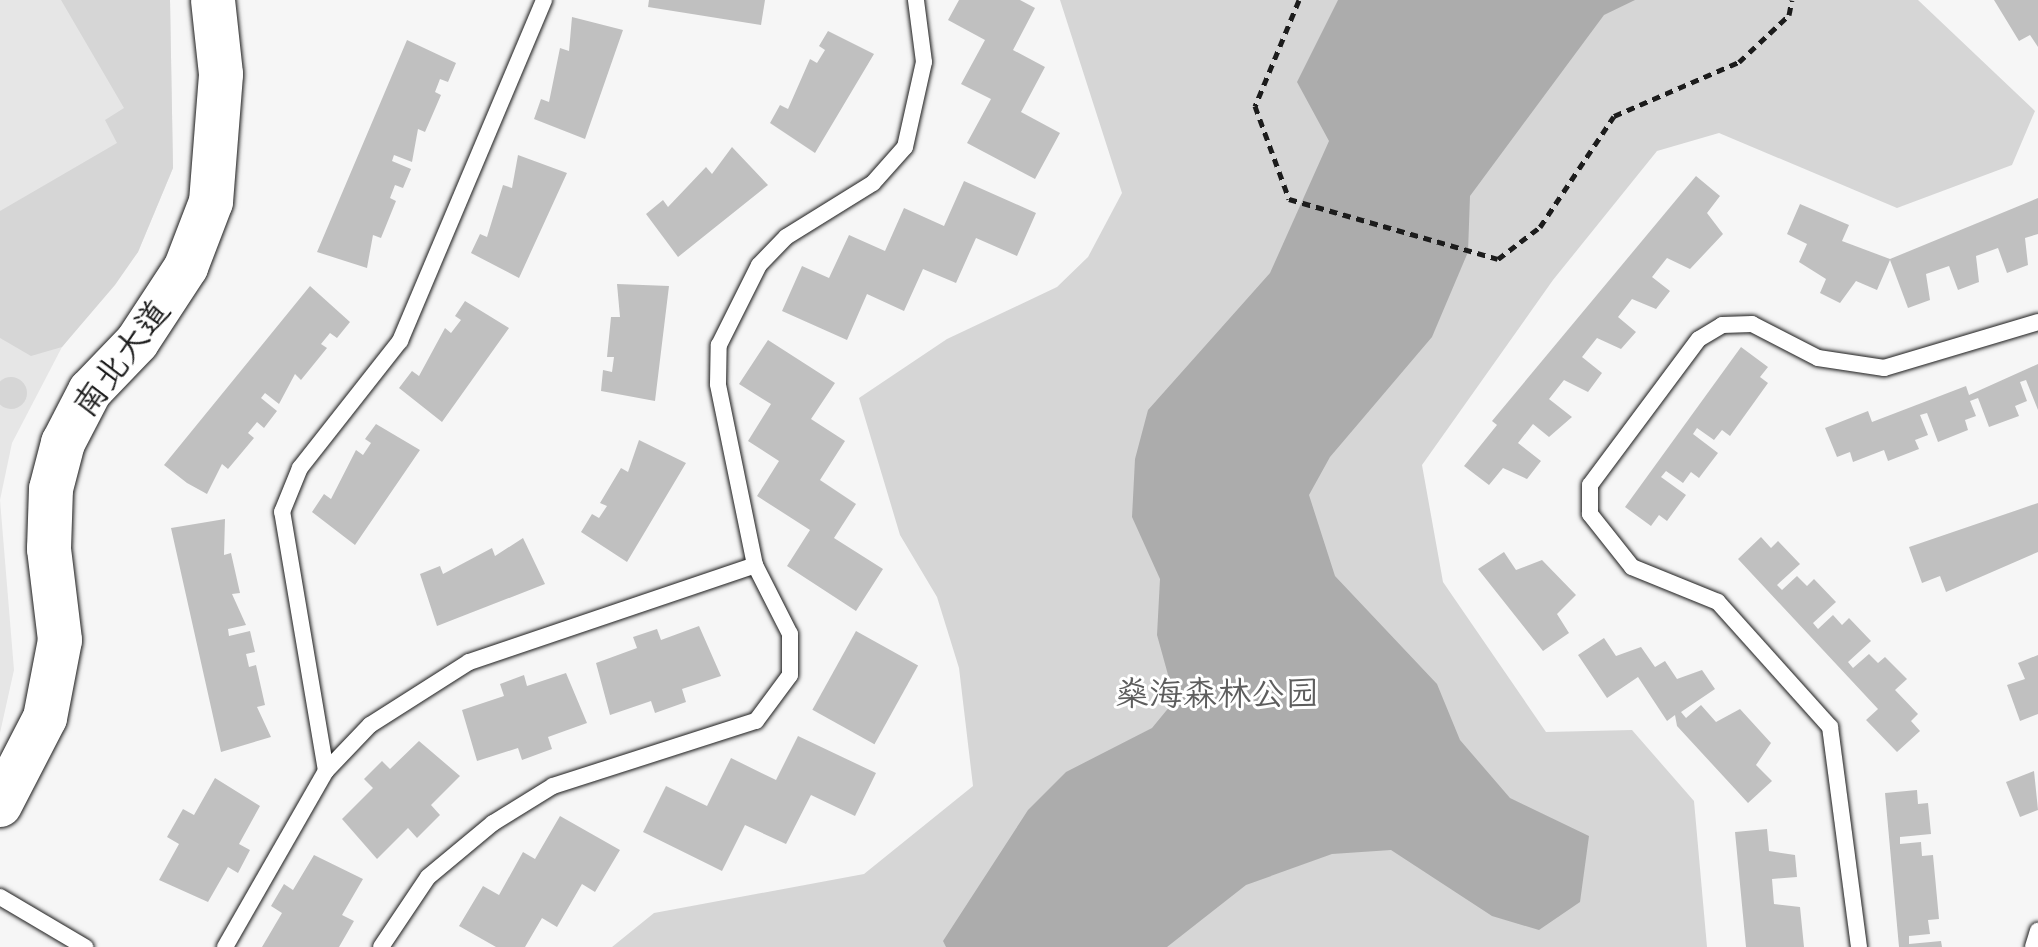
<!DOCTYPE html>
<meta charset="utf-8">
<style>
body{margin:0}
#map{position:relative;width:2038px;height:947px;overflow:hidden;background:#f6f6f6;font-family:Caveat,"LXGW WenKai TC",sans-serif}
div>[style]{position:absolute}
.built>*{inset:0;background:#e6e6e6}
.green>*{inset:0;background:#d6d6d6}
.round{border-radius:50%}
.water>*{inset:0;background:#acacac}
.building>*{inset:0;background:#c0c0c0;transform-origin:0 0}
.path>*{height:5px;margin-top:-2.5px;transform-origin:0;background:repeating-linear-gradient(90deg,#1c1c1c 0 8px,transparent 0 14px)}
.roads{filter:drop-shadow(0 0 2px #1c1c1c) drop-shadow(0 0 2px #1c1c1c)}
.lane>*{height:16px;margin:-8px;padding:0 8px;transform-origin:8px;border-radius:8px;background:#fff}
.secondary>*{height:44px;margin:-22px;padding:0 22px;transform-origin:22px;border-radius:22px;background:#fff}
span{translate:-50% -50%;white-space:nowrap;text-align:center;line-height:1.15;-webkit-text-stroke:6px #fff;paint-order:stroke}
.street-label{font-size:34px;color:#1c1c1c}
.park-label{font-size:34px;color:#5d5d5d}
</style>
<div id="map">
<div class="built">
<div style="clip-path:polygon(0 0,170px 0,173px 168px,138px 252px,62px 347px,12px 443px,0 500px,14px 670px,0 733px)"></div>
</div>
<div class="green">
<div style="clip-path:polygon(61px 0,170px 0,173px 168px,138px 252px,115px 285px,62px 347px,31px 356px,0 338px,0 211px,117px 143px,105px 120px,124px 108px)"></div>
<div style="clip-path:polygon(1060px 0,1918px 0,2035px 111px,2012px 165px,1897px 208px,1719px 133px,1657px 151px,1553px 280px,1422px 465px,1443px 582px,1546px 732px,1632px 730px,1694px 801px,1707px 947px,612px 947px,654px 913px,864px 874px,973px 786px,959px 668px,937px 597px,900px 535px,859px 398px,947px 339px,1057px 287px,1088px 257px,1122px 193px)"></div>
<div class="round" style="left:-5px;top:377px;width:32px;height:32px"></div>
</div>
<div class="water">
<div style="clip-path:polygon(1338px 0,1635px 0,1604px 15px,1470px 196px,1468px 252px,1432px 337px,1330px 457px,1309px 495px,1335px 576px,1437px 684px,1460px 740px,1510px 798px,1589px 836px,1580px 902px,1539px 930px,1492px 916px,1391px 850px,1332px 854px,1246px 885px,1167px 947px,946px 947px,943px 941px,1028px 810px,1066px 772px,1152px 728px,1175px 700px,1157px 635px,1160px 579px,1132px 517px,1135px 459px,1148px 410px,1270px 273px,1329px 141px,1297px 82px)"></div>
</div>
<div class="building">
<div style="clip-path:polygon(649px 0,765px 0,761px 25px,648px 7px)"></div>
<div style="clip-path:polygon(959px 0,1020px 0,1035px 8px,1013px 50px,1045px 67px,1021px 112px,1060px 133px,1035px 179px,967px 143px,991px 99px,961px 84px,985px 40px,948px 20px)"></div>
<div style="clip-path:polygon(1994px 0,2038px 0,2038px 47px,2030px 35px,2019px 41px)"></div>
<div style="clip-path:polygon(572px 17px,623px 30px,585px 139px,534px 119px,541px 99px,549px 102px,560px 48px,569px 51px)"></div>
<div style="clip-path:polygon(828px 31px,874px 54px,815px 153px,770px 123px,780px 105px,788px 109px,810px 59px,817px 63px,825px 50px,819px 46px)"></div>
<div style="clip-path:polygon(407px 40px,456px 63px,448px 82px,440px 79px,435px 92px,441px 95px,425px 132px,418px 129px,412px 162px,394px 155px,392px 161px,411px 169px,403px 188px,395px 185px,390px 198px,396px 201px,381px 238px,373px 235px,367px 268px,317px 252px)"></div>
<div style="clip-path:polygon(732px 147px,768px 185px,678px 257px,646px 214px,663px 200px,668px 207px,706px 167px,712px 174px)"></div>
<div style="clip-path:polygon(518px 155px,567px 173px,519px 278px,471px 253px,480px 234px,487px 237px,503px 185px,512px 188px)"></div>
<div style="clip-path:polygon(1696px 176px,1720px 196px,1707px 213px,1723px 234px,1690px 269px,1667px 258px,1652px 277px,1670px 291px,1656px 309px,1632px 299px,1618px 317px,1636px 332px,1621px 349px,1597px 338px,1582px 357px,1602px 373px,1588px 392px,1564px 380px,1549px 399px,1572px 417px,1549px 437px,1533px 424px,1518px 443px,1541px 461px,1527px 479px,1503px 468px,1489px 485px,1464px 466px,1497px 425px,1492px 421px)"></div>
<div style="clip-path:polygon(964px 181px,1036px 213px,1017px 256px,976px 238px,956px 283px,923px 269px,904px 311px,867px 294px,847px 340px,782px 311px,802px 266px,829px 278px,849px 235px,885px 251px,904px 208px,944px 226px)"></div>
<div style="clip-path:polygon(2038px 198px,2038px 234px,2025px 238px,2028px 265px,2007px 273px,1998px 248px,1976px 256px,1979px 282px,1958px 290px,1949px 266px,1926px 274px,1930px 300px,1908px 308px,1890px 260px,1877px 290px,1856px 281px,1840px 303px,1820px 293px,1826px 279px,1799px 262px,1807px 244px,1787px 234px,1800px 204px,1849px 225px,1842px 241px,1890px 259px)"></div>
<div style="clip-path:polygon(617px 284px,669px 286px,655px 401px,601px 391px,603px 370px,612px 372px,614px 357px,607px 357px,611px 317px,620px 317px)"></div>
<div style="clip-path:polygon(310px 286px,350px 322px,337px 338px,330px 333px,321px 344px,327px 348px,301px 380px,295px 374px,279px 404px,265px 393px,261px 398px,277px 411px,264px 428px,257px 422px,248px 433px,254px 438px,228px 469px,222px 464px,207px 494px,187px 483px,164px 465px)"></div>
<div style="clip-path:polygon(465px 301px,509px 328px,442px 422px,399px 388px,412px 371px,419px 376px,445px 328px,451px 333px,461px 320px,455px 316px)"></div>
<div style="clip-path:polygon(768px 340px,835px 383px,811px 419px,845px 441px,820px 480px,856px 504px,834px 538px,883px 569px,856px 611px,787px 566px,810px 530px,757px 496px,779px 461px,748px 441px,771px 404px,739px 384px)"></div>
<div style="clip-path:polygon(1741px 347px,1768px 367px,1760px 377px,1768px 383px,1730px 436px,1722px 430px,1714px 440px,1697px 428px,1693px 434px,1718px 453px,1699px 478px,1691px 472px,1683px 483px,1666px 471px,1661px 477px,1686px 495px,1667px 521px,1659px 515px,1651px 526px,1625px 507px)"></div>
<div style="clip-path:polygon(2038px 364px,2038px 410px,2026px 380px,2020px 382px,2027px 401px,2015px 406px,2019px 416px,1989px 427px,1978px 398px,1970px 401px,1976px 416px,1965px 420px,1968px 430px,1938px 442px,1927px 413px,1920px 415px,1928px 435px,1915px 440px,1919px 449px,1888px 461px,1884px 450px,1853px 462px,1850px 452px,1837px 457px,1825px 428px,1868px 411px,1872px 422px,1966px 386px,1969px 395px)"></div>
<div style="clip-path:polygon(376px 424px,420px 450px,355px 545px,312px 512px,324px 494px,331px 499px,356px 450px,363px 455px,371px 443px,365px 439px)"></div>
<div style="clip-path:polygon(639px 440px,686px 463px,627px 562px,581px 532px,592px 514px,599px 518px,607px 506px,600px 503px,621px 468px,628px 472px)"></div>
<div style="clip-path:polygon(2038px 503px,2038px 552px,1946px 592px,1940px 576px,1922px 583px,1909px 547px)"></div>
<div style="clip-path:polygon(225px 519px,224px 555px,231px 553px,240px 593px,232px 594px,246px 625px,228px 629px,229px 636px,250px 631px,255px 652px,246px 654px,249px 667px,256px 665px,265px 705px,257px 707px,271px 737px,221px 752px,171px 528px)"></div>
<div style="clip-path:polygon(1761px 537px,1771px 548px,1778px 541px,1800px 564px,1777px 585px,1782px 590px,1797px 576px,1807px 586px,1814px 579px,1836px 602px,1813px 623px,1818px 629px,1833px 615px,1842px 625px,1849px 618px,1871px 641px,1848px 662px,1853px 668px,1869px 654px,1878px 663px,1885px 657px,1907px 679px,1895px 690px,1918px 714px,1911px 721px,1920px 731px,1897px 752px,1866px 720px,1878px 709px,1738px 559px)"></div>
<div style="clip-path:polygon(523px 538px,545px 584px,437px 626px,420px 574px,440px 566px,443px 574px,492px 548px,495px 556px)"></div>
<div style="clip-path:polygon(1504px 552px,1516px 570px,1542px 560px,1576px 595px,1557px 614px,1569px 633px,1543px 651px,1478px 569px)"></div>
<div style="clip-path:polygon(699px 626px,721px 676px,682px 689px,686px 702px,655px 713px,651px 701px,610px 715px,596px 663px,637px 648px,633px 637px,657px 629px,661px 640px)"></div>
<div style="left:856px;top:631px;width:71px;height:90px;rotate:29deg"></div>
<div style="clip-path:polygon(1604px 638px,1616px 656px,1641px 647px,1655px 667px,1665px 661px,1677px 679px,1702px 670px,1715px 689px,1681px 712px,1686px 718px,1701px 705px,1716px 722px,1740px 709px,1771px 743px,1756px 765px,1772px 781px,1748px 803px,1677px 726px,1675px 715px,1667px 721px,1638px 677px,1607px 698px,1578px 655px)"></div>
<div style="clip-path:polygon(2038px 655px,2038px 714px,2020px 721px,2007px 685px,2025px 679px,2018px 663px)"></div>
<div style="clip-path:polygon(566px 673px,587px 723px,548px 737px,552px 749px,522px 760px,518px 748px,477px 761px,462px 710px,504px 696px,500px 684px,524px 675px,527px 686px)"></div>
<div style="clip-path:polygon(798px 736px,876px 773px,855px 816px,811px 795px,786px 844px,745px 825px,722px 871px,643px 832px,666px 786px,707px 806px,731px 758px,776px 780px)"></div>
<div style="clip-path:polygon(419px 741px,460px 776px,431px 805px,440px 815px,417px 838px,408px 828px,377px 859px,342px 819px,373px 788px,364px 779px,382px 761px,390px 769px)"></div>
<div style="clip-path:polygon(2034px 771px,2038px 810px,2020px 817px,2006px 782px)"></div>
<div style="clip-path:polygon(215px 778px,260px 806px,239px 844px,250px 850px,238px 873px,228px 867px,208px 902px,159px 880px,179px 844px,167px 837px,183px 809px,194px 815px)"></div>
<div style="clip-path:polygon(1917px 790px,1918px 804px,1928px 803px,1931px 834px,1900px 837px,1900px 844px,1921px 842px,1922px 856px,1933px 855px,1939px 919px,1928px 920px,1930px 934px,1909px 936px,1909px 944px,1941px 941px,1942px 947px,1899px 947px,1885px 793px)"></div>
<div style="clip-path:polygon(560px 816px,620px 850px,595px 892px,582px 884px,557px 927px,542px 918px,525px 947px,496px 947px,459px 926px,483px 886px,499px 895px,523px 852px,535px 859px)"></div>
<div style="clip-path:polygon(1767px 829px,1769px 851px,1795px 855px,1797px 877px,1772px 879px,1774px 904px,1800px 907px,1804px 947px,1746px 947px,1735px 832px)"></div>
<div style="clip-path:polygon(314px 855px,363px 879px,342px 915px,354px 921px,339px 947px,262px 947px,282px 913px,271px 906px,284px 884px,293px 890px)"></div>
</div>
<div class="path">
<div style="left:1299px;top:0;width:115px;rotate:112.5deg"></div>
<div style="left:1255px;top:106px;width:99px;rotate:69.9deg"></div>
<div style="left:1289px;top:199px;width:217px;rotate:16deg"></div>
<div style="left:1498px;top:259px;width:53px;rotate:-37.3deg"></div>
<div style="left:1540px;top:227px;width:133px;rotate:-56.3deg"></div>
<div style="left:1614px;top:116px;width:136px;rotate:-23.4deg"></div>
<div style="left:1739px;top:62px;width:69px;rotate:-43.2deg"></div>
<div style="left:1789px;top:15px;width:15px;rotate:-79deg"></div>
</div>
<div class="roads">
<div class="lane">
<div style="left:326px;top:771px;width:64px;rotate:-46.3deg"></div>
<div style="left:370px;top:725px;width:117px;rotate:-32.5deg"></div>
<div style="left:469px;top:662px;width:302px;rotate:-18.7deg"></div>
<div style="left:0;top:897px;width:99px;rotate:30.5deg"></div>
<div style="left:225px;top:947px;width:203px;rotate:-60.2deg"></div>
<div style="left:326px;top:771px;width:263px;rotate:-99.6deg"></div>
<div style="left:282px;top:512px;width:48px;rotate:-67.8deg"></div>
<div style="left:300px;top:468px;width:162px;rotate:-51.8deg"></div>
<div style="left:400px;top:341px;width:370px;rotate:-67.1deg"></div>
<div style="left:381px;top:947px;width:84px;rotate:-56.1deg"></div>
<div style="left:428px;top:877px;width:85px;rotate:-39.7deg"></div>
<div style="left:493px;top:823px;width:70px;rotate:-31.7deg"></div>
<div style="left:553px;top:786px;width:213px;rotate:-17.8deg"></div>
<div style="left:756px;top:721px;width:57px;rotate:-53.5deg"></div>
<div style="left:790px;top:675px;width:41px;rotate:-90deg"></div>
<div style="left:790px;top:634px;width:77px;rotate:-116.9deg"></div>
<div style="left:755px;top:565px;width:185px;rotate:-101.6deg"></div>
<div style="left:718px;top:384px;width:39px;rotate:-89deg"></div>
<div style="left:719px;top:345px;width:89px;rotate:-63.4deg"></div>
<div style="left:759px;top:265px;width:39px;rotate:-46deg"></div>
<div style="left:786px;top:237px;width:102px;rotate:-31.8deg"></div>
<div style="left:873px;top:183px;width:48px;rotate:-48.4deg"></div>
<div style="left:905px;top:147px;width:87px;rotate:-77.4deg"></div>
<div style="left:924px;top:62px;width:63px;rotate:-97.4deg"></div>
<div style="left:1859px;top:947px;width:222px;rotate:-97.5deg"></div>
<div style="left:1830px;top:727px;width:168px;rotate:-131.9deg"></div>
<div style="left:1718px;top:602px;width:93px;rotate:-157.9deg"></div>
<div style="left:1632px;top:567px;width:68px;rotate:-128.4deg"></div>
<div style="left:1590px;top:514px;width:29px;rotate:-90deg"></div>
<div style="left:1590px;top:485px;width:182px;rotate:-53.3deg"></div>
<div style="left:1699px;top:339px;width:27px;rotate:-31deg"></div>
<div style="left:1722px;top:325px;width:30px;rotate:-2deg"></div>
<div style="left:1752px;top:324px;width:74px;rotate:27.3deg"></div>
<div style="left:1818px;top:358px;width:67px;rotate:8.6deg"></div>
<div style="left:1884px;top:368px;width:161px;rotate:-16.6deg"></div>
<div style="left:2033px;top:947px;width:17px;rotate:-73deg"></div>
</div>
<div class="secondary">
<div style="left:0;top:805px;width:98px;rotate:-62.7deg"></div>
<div style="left:45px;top:718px;width:79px;rotate:-79.1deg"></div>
<div style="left:60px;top:640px;width:92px;rotate:-96.9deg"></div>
<div style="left:49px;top:549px;width:60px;rotate:-88.1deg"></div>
<div style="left:51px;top:489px;width:48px;rotate:-75.4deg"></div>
<div style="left:63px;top:443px;width:59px;rotate:-62.6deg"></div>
<div style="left:90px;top:391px;width:68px;rotate:-46.2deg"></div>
<div style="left:137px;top:342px;width:90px;rotate:-56.8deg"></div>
<div style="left:186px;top:267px;width:70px;rotate:-69deg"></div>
<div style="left:211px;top:202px;width:128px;rotate:-85.5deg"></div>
<div style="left:221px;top:74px;width:74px;rotate:-96.2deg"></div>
</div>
</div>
<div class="street-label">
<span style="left:121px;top:358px;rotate:-53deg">南北大道</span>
</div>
<div class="park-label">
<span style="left:1217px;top:694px">燊海森林公园</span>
</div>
</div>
